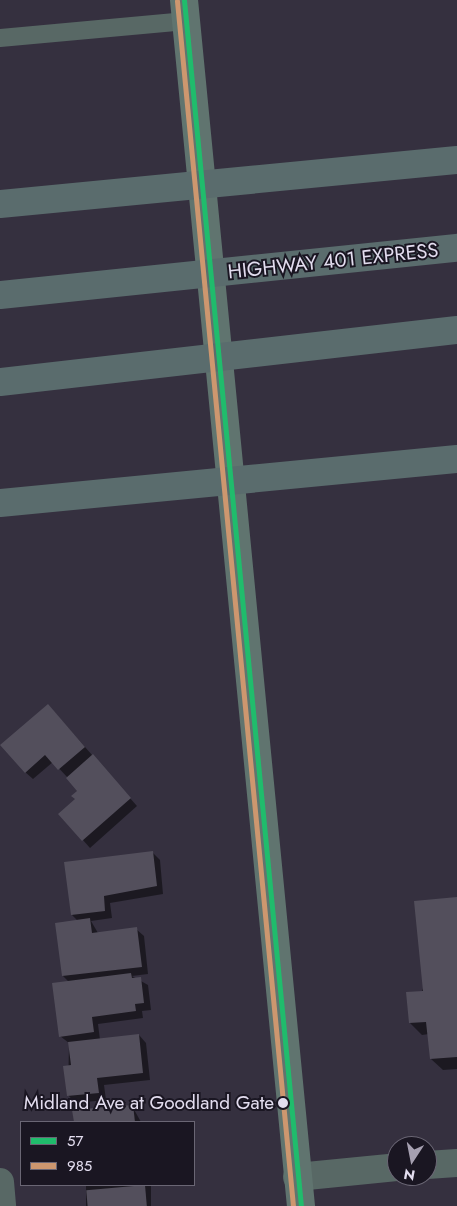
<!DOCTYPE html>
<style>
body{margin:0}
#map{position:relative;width:457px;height:1206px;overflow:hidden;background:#35303f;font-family:Jost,sans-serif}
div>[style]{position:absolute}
.shadow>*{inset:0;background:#0007;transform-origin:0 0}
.building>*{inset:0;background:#534f5c;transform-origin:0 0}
.service>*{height:18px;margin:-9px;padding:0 9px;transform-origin:9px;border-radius:9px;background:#586865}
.minor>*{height:28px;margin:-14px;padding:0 14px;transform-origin:14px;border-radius:14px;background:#586865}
.secondary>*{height:28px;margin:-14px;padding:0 14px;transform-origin:14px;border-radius:14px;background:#60746f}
.motorway>*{height:28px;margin:-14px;padding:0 14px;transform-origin:14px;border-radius:14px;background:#5a6c6d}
.bus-1>*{height:5px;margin:-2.5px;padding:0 2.5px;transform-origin:2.5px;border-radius:2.5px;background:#20bc6c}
.bus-2>*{height:5px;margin:-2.5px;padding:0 2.5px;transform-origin:2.5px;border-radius:2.5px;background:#cd976f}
.dots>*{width:14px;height:14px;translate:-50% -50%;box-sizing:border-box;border:2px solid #1a1622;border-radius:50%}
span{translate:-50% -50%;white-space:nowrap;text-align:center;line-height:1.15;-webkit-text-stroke:4px #1a1622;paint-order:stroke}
.bus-label{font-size:19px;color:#e3ddef}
.right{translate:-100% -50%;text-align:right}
.street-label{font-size:20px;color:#e3ddef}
.legend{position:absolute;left:20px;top:1121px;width:175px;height:65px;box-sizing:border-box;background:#1a1622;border:1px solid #6a6674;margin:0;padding:6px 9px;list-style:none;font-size:15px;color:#e3ddef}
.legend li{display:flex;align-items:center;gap:10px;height:25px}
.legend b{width:25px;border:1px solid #6a6674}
.north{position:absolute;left:387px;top:1136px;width:50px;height:50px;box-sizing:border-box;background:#1a1622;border:1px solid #6a6674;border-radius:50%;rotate:191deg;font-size:14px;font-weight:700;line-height:20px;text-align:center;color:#e3ddef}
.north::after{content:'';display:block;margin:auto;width:18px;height:22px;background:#a6a0b1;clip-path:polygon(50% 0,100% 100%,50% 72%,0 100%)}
</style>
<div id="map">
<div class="shadow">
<div style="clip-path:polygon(48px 705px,137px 806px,90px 848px,60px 814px,77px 800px,79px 791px,68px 778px,53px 762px,33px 779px,25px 772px)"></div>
<div style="clip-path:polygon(152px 852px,160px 860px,163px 894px,110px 903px,112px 918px,91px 921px,98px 933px,136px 929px,144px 936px,148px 974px,132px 976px,148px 985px,151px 1010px,142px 1011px,143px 1018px,98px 1024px,100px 1040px,139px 1035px,146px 1043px,150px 1080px,104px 1085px,106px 1100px,75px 1103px,68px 1095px,69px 1043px,60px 1036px,69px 982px,63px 976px,78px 921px,72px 915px)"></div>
<div style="clip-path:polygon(457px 898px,457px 1069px,443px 1070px,431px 1059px,429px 1034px,422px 1035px,410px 1023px)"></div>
<div style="clip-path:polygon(132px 1106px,141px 1122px,75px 1122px,74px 1112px)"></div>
<div style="left:86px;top:1185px;width:65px;height:21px"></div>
</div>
<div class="building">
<div style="clip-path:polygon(48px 704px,85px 747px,58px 770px,45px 755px,25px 773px,0 745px)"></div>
<div style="clip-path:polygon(93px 754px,131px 798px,82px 841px,58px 814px,75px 799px,71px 796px,77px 791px,66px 778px)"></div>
<div style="clip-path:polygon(153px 851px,157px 886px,104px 896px,105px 911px,71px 915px,64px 862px)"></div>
<div style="clip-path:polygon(457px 897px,457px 1057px,430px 1059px,426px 1022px,409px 1023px,406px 992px,423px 991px,414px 901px)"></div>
<div style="clip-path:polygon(90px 918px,92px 933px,137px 927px,142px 967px,62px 976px,55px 923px)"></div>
<div style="clip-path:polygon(131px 973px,132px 978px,141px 977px,144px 1003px,135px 1004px,136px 1011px,92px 1017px,94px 1032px,59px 1037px,52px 983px)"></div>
<div style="clip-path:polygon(139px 1034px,143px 1073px,97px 1078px,99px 1093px,67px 1096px,63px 1066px,71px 1065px,68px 1042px)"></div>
<div style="clip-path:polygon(133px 1105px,135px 1122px,74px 1122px,72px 1110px)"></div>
<div style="left:145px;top:1185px;width:21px;height:59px;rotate:85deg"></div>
</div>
<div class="service">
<div style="left:0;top:38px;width:187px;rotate:-5.2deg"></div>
</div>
<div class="minor">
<div style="left:427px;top:1165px;width:30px;rotate:-4deg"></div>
<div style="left:297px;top:1177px;width:100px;rotate:-5.7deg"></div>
<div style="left:0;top:1182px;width:24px;rotate:85deg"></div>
</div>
<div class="secondary">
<div style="left:184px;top:0;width:1212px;rotate:84.46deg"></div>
</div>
<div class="motorway">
<div style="left:0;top:204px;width:459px;rotate:-5.5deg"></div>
<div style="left:0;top:295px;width:459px;rotate:-5.9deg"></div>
<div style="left:0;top:382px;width:460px;rotate:-6.5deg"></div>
<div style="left:0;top:503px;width:459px;rotate:-5.5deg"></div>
</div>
<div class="bus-1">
<div style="left:184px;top:0;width:1212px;rotate:84.46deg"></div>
</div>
<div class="bus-2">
<div style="left:177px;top:1px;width:1211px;rotate:84.5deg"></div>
</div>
<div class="dots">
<div style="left:283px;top:1103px;background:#e3ddef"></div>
</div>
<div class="bus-label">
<span class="right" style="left:274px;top:1103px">Midland Ave at Goodland Gate</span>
</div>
<div class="street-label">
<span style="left:333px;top:261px;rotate:-6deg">HIGHWAY 401 EXPRESS</span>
</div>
<ul class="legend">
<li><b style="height:6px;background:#20bc6c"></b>57</li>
<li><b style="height:6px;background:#cd976f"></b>985</li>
</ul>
<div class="north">N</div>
</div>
